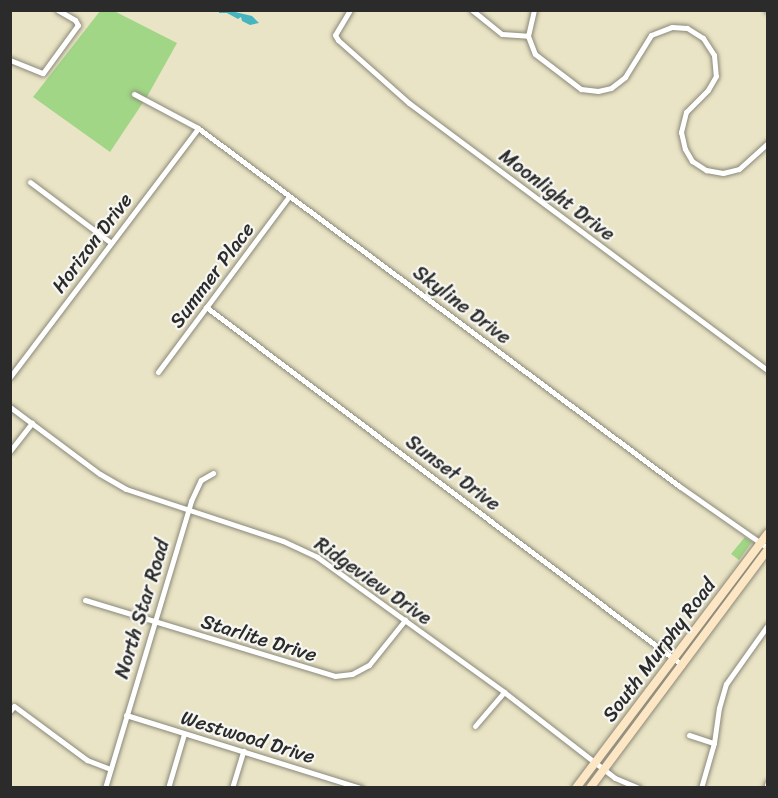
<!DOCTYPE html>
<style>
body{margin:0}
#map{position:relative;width:778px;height:798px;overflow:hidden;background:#eae4c6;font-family:Sriracha,sans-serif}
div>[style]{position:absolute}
.green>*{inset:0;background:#a1d686}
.water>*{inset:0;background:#46b5bf}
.roads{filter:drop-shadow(0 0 2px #8a8878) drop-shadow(0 0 2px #8a8878)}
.minor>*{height:5px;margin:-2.5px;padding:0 2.5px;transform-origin:2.5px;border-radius:2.5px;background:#fff}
.secondary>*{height:8px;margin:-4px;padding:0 4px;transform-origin:4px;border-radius:4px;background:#fce6c4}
span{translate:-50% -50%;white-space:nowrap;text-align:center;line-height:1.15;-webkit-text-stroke:4.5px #f6f6f2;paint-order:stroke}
.street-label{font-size:20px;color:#2b2b2b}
.frame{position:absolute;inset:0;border:12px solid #2b2b2b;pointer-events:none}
</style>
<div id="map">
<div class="green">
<div style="clip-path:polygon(100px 11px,114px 11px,177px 43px,148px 95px,110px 152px,33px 97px)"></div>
<div style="clip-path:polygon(745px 537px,752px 542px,739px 560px,731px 554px)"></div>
</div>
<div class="water">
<div style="clip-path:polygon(219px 11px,231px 11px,252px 16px,259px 23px,250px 25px,242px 21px,241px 17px,238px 19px,227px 13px,219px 13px)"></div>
</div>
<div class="roads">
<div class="minor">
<div style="left:350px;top:10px;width:29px;rotate:121deg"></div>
<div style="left:335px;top:35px;width:6px;rotate:59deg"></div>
<div style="left:338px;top:40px;width:95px;rotate:41.6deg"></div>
<div style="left:409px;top:103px;width:448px;rotate:36.7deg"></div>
<div style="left:472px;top:10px;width:38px;rotate:39deg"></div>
<div style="left:502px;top:34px;width:26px;rotate:4deg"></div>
<div style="left:534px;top:10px;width:27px;rotate:103deg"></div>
<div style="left:528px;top:36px;width:19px;rotate:69deg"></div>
<div style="left:535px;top:54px;width:58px;rotate:37.3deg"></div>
<div style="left:581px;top:89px;width:17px;rotate:7deg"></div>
<div style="left:598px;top:91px;width:13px;rotate:-13deg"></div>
<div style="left:611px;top:88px;width:18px;rotate:-38deg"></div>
<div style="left:625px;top:77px;width:49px;rotate:-58.2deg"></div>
<div style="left:651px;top:35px;width:22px;rotate:-21deg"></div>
<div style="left:672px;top:27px;width:15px;rotate:4deg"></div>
<div style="left:687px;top:28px;width:19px;rotate:32deg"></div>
<div style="left:703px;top:38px;width:20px;rotate:57deg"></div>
<div style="left:714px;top:55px;width:21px;rotate:85deg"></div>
<div style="left:716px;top:76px;width:16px;rotate:120deg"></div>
<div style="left:708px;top:90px;width:31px;rotate:135deg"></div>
<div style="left:686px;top:112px;width:21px;rotate:104deg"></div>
<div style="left:681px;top:132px;width:17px;rotate:77deg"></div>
<div style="left:685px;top:149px;width:14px;rotate:60deg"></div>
<div style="left:692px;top:161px;width:17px;rotate:33deg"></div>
<div style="left:706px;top:170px;width:17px;rotate:10deg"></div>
<div style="left:723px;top:173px;width:16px;rotate:-14deg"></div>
<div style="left:739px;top:169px;width:39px;rotate:-42deg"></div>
<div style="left:767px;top:10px;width:1px;rotate:45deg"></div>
<div style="left:10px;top:60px;width:35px;rotate:22deg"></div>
<div style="left:43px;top:73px;width:59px;rotate:-53.9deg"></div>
<div style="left:78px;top:25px;width:6px;rotate:-121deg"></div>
<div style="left:75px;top:20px;width:20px;rotate:-150deg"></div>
<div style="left:134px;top:94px;width:72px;rotate:28deg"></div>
<div style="left:198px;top:128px;width:600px;rotate:36.66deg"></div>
<div style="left:679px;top:486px;width:108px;rotate:34.9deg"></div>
<div style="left:30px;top:182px;width:100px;rotate:36.9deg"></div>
<div style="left:206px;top:307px;width:596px;rotate:36.95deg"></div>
<div style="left:158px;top:372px;width:219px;rotate:-53.3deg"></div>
<div style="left:10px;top:377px;width:312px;rotate:-52.9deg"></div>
<div style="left:10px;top:407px;width:112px;rotate:36.7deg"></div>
<div style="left:100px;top:474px;width:30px;rotate:30deg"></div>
<div style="left:126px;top:489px;width:165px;rotate:18.3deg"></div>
<div style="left:283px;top:541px;width:38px;rotate:25deg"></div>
<div style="left:317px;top:557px;width:231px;rotate:35.8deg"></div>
<div style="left:504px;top:692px;width:140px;rotate:37.8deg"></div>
<div style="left:615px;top:778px;width:26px;rotate:23deg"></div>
<div style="left:10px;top:451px;width:36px;rotate:-52deg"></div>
<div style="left:85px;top:600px;width:261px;rotate:16.9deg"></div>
<div style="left:335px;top:676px;width:17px;rotate:-7deg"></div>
<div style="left:352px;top:674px;width:19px;rotate:-28deg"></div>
<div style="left:369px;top:665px;width:58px;rotate:-51.3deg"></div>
<div style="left:10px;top:711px;width:6px;rotate:-51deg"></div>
<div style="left:14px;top:706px;width:91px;rotate:36.5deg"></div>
<div style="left:87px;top:760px;width:25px;rotate:21deg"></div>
<div style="left:126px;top:715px;width:246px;rotate:17.3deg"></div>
<div style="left:475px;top:726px;width:45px;rotate:-49.5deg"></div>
<div style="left:689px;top:735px;width:26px;rotate:18deg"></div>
<div style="left:105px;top:788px;width:300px;rotate:-73.3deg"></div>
<div style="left:191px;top:501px;width:23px;rotate:-65deg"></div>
<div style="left:201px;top:480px;width:14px;rotate:-30deg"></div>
<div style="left:168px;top:788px;width:56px;rotate:-73.5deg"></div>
<div style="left:232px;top:788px;width:39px;rotate:-73deg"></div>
<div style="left:701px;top:788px;width:47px;rotate:-73.9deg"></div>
<div style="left:714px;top:743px;width:35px;rotate:-82deg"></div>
<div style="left:719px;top:708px;width:25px;rotate:-74deg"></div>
<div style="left:726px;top:684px;width:72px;rotate:-54.6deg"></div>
<div style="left:766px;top:788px;width:6px;rotate:-72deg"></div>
</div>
<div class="secondary">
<div style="left:576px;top:788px;width:319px;rotate:-53deg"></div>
<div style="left:590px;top:788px;width:298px;rotate:-53.3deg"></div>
</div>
</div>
<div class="street-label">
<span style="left:557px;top:195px;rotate:37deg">Moonlight Drive</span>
<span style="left:92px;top:243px;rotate:-53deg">Horizon Drive</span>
<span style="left:212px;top:275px;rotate:-53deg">Summer Place</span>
<span style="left:462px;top:305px;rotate:37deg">Skyline Drive</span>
<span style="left:453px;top:473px;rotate:37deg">Sunset Drive</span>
<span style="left:373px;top:581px;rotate:35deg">Ridgeview Drive</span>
<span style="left:142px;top:609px;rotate:-73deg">North Star Road</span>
<span style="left:259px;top:638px;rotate:17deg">Starlite Drive</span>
<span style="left:659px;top:650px;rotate:-53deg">South Murphy Road</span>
<span style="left:248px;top:737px;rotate:17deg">Westwood Drive</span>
</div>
<div class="frame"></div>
</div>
